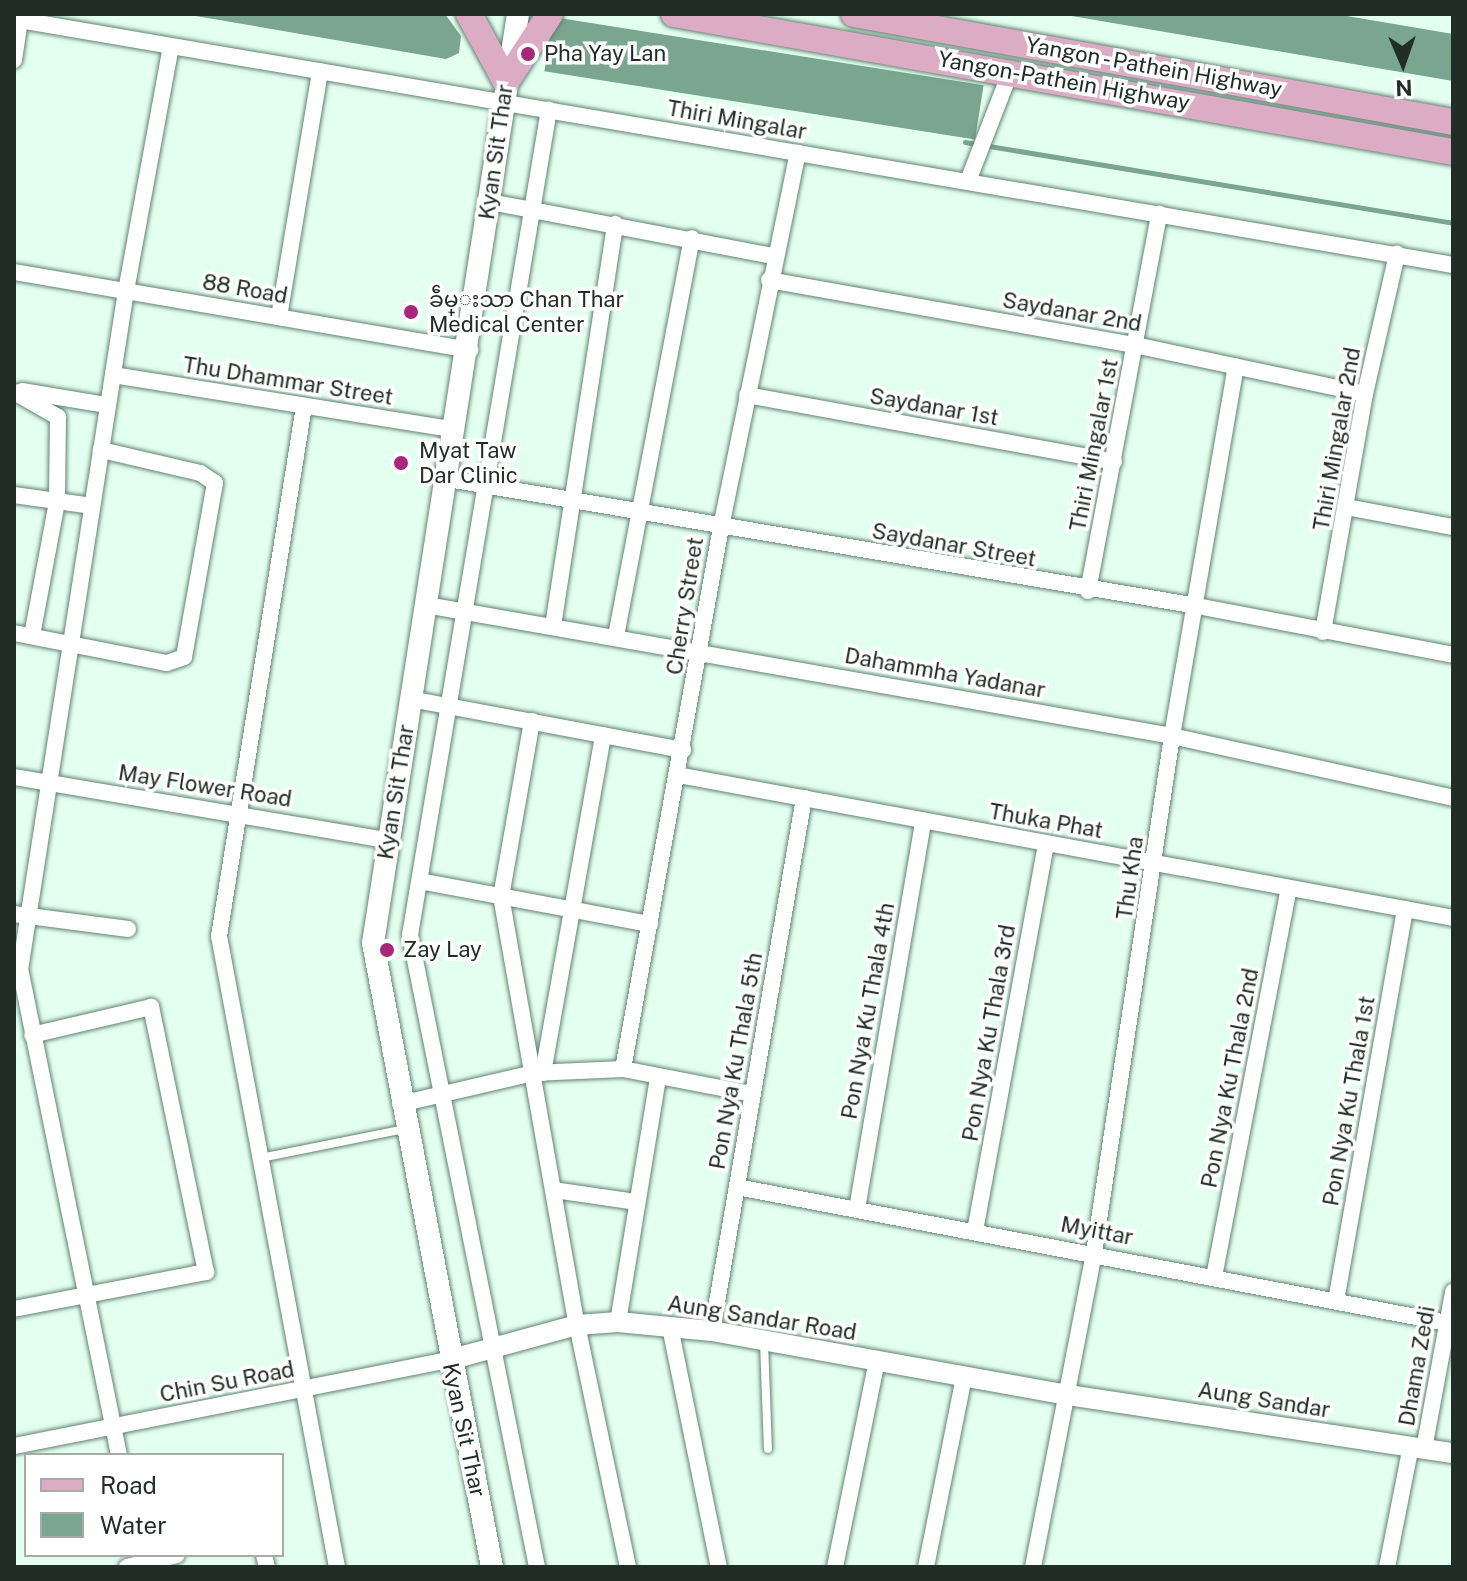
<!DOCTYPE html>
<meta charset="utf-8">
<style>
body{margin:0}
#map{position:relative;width:1467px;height:1581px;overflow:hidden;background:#e3fff0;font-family:"Public Sans","Noto Sans Myanmar",sans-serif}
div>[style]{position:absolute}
.water>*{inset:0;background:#7aa58f;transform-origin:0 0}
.stream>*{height:5px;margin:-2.5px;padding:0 2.5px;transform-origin:2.5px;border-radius:2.5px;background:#7aa58f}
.roads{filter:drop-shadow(0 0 2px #638373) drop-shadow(0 0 2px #638373)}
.service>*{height:8px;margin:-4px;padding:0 4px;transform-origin:4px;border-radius:4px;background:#fff}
.minor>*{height:16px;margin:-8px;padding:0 8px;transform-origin:8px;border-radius:8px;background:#fff}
.tertiary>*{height:20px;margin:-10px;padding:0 10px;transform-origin:10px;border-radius:10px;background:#fff}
.secondary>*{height:22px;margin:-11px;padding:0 11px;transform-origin:11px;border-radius:11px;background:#fff}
.primary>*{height:26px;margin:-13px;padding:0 13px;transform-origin:13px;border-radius:13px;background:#dcacc5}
.dots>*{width:22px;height:22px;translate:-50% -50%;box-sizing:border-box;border:4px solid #fff;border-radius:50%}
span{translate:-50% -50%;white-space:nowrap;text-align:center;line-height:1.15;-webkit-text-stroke:7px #fff;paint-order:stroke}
.poi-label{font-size:22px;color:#202e27}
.left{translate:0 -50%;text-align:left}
.street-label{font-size:22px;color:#202e27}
.frame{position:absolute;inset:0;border:16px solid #202e27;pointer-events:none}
.legend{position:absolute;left:24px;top:1453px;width:260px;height:104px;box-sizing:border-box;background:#fff;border:2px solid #a6aba9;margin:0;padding:10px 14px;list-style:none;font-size:24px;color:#202e27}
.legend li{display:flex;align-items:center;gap:16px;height:40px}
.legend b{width:40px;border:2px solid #a6aba9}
.north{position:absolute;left:1363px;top:24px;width:80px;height:80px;-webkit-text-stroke:6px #fff;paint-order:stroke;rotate:178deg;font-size:22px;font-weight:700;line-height:32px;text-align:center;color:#202e27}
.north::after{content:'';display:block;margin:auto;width:28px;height:36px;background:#202e27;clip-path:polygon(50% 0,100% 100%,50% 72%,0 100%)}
</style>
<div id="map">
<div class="water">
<div style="clip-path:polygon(184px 14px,445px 14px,461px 36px,459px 53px,446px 59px)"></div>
<div style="clip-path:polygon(1060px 14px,1335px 14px,1453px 34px,1453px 81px)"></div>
<div style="left:553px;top:17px;width:436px;height:55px;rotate:9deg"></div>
</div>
<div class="stream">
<div style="left:965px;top:142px;width:495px;rotate:9.4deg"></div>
</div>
<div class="roads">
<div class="service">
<div style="left:261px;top:1158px;width:147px;rotate:-11.4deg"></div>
<div style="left:764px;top:1342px;width:107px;rotate:87.9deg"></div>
</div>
<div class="minor">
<div style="left:14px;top:19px;width:1460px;rotate:9.7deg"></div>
<div style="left:14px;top:60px;width:40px;rotate:-81.5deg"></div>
<div style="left:968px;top:181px;width:119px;rotate:-68.8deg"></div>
<div style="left:490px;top:202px;width:289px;rotate:10.8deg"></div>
<div style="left:14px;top:272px;width:463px;rotate:9.7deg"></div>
<div style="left:769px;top:280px;width:372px;rotate:10.1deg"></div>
<div style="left:1135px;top:345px;width:235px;rotate:12deg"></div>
<div style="left:279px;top:317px;width:249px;rotate:-80.5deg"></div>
<div style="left:113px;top:375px;width:346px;rotate:9.1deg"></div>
<div style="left:22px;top:391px;width:86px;rotate:9.4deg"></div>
<div style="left:14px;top:392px;width:51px;rotate:29.6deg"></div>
<div style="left:58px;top:417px;width:85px;rotate:90.7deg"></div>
<div style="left:57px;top:502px;width:135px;rotate:100.6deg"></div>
<div style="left:747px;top:395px;width:373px;rotate:10.3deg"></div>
<div style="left:304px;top:406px;width:537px;rotate:99.11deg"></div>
<div style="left:219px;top:936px;width:642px;rotate:79.41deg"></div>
<div style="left:448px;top:479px;width:760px;rotate:9.62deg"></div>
<div style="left:1197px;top:606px;width:261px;rotate:10.8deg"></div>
<div style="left:14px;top:495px;width:79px;rotate:8deg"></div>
<div style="left:1347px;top:507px;width:108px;rotate:10.7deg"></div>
<div style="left:1088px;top:591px;width:384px;rotate:-79.3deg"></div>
<div style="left:426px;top:605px;width:757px;rotate:9.96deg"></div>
<div style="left:1172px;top:736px;width:288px;rotate:12.4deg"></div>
<div style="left:553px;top:626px;width:407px;rotate:-81.2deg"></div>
<div style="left:1323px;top:632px;width:242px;rotate:-80deg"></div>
<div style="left:1365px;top:394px;width:144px;rotate:-77.1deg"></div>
<div style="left:14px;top:633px;width:156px;rotate:11.1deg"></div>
<div style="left:167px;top:663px;width:18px;rotate:-19deg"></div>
<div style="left:184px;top:657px;width:177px;rotate:-79.9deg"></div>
<div style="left:215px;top:483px;width:18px;rotate:-146deg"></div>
<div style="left:200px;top:473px;width:102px;rotate:-166.9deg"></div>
<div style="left:616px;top:636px;width:405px;rotate:-79.2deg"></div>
<div style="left:410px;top:699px;width:278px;rotate:10.6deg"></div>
<div style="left:532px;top:721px;width:178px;rotate:100deg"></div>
<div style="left:501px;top:896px;width:436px;rotate:80deg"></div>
<div style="left:577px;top:1325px;width:247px;rotate:78.1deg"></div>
<div style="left:678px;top:775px;width:788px;rotate:10.45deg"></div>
<div style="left:14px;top:777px;width:379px;rotate:9.6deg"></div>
<div style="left:420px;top:881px;width:234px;rotate:10.6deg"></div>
<div style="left:14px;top:914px;width:115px;rotate:7.5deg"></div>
<div style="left:623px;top:1069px;width:551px;rotate:-79.75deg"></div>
<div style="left:721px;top:527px;width:382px;rotate:-78.4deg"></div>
<div style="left:543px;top:1073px;width:343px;rotate:-79.9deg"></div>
<div style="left:400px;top:1104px;width:137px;rotate:-13.1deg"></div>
<div style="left:533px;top:1073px;width:90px;rotate:-2.5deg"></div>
<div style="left:623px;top:1069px;width:131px;rotate:11deg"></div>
<div style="left:737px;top:1187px;width:723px;rotate:10.84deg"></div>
<div style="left:554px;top:1190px;width:83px;rotate:8.3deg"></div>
<div style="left:857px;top:1209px;width:394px;rotate:-80.3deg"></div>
<div style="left:975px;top:1231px;width:393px;rotate:-79.6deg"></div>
<div style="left:1214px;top:1277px;width:396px;rotate:-79.1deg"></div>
<div style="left:1336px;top:1301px;width:398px;rotate:-80deg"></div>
<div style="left:14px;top:1309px;width:196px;rotate:-10.9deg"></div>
<div style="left:206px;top:1272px;width:271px;rotate:-101.7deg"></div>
<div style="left:151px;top:1007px;width:122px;rotate:166.8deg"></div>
<div style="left:618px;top:1322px;width:248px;rotate:-80.7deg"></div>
<div style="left:670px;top:1327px;width:245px;rotate:78.5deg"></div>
<div style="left:712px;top:1331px;width:541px;rotate:-80.21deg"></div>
<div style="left:14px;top:1446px;width:443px;rotate:-11.2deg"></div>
<div style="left:1424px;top:1449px;width:160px;rotate:-79.5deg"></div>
<div style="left:119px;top:1455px;width:495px;rotate:-101.5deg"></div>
<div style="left:20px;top:970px;width:687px;rotate:-81.13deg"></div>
<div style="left:126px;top:291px;width:248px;rotate:-79.6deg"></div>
<div style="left:264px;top:1555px;width:12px;rotate:76deg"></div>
<div style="left:127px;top:1567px;width:51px;rotate:-13.5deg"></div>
<div style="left:537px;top:1567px;width:645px;rotate:-101.36deg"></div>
<div style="left:410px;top:935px;width:837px;rotate:-80.44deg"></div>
<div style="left:835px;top:1567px;width:210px;rotate:-78.5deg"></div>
<div style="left:926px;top:1567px;width:194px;rotate:-78.7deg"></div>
<div style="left:1033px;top:1567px;width:320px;rotate:-79deg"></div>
<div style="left:1094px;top:1253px;width:523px;rotate:-81.42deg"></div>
<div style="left:1172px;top:736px;width:375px;rotate:-80.2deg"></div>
<div style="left:1387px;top:1567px;width:123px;rotate:-78.8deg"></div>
</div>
<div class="tertiary">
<div style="left:449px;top:1360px;width:133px;rotate:-15.3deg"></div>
<div style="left:577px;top:1325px;width:41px;rotate:-4.2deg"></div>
<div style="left:618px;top:1322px;width:94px;rotate:5.5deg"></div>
<div style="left:712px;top:1331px;width:362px;rotate:10.2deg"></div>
<div style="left:1068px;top:1395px;width:389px;rotate:8.6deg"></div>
</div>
<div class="secondary">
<div style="left:492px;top:1567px;width:635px;rotate:-100.8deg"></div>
<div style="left:373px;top:943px;width:940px;rotate:-81.13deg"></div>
</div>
<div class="primary">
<div style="left:469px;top:14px;width:77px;rotate:61.4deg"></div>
<div style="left:506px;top:82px;width:81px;rotate:-57.1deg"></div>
<div style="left:674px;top:14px;width:791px;rotate:10.05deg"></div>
<div style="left:854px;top:14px;width:609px;rotate:10.22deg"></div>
</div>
</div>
<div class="dots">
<div style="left:528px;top:54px;background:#a72878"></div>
<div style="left:411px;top:312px;background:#a72878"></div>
<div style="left:401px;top:463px;background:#a72878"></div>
<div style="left:387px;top:950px;background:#a72878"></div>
</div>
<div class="poi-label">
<span class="left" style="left:544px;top:54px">Pha Yay Lan</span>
<span class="left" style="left:429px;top:312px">ခဵမ္းသာ Chan Thar<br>Medical Center</span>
<span class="left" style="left:419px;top:463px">Myat Taw<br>Dar Clinic</span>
<span class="left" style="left:403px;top:950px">Zay Lay</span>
</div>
<div class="street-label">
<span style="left:1154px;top:67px;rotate:10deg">Yangon - Pathein Highway</span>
<span style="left:1064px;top:81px;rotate:10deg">Yangon-Pathein Highway</span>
<span style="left:737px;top:120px;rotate:10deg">Thiri Mingalar</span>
<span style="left:496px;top:152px;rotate:-82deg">Kyan Sit Thar</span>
<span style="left:245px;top:289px;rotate:10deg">88 Road</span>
<span style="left:1072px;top:312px;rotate:10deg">Saydanar 2nd</span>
<span style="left:288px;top:381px;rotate:9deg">Thu Dhammar Street</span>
<span style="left:934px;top:407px;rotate:10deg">Saydanar 1st</span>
<span style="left:1337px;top:439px;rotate:-80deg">Thiri Mingalar 2nd</span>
<span style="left:1094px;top:445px;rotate:-79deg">Thiri Mingalar 1st</span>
<span style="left:954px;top:545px;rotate:10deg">Saydanar Street</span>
<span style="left:685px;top:606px;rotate:-81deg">Cherry Street</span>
<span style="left:945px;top:673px;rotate:10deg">Dahammha Yadanar</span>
<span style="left:205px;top:786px;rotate:9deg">May Flower Road</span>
<span style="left:396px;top:792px;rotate:-81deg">Kyan Sit Thar</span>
<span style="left:1046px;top:821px;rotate:10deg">Thuka Phat</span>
<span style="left:1130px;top:878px;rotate:-82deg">Thu Kha</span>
<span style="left:868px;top:1011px;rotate:-80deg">Pon Nya Ku Thala 4th</span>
<span style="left:989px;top:1033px;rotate:-80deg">Pon Nya Ku Thala 3rd</span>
<span style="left:736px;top:1061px;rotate:-80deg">Pon Nya Ku Thala 5th</span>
<span style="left:1230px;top:1078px;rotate:-79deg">Pon Nya Ku Thala 2nd</span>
<span style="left:1349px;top:1101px;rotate:-80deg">Pon Nya Ku Thala 1st</span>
<span style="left:1097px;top:1231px;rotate:11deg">Myittar</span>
<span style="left:762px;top:1318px;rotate:9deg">Aung Sandar Road</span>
<span style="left:1417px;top:1366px;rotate:-80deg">Dhama Zedi</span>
<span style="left:227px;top:1382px;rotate:-11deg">Chin Su Road</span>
<span style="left:1264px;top:1400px;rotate:9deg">Aung Sandar</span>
<span style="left:464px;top:1430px;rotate:78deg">Kyan Sit Thar</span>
</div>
<div class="frame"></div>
<ul class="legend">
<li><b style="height:10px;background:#dcacc5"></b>Road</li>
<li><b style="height:22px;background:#7aa58f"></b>Water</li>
</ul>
<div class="north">N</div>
</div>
